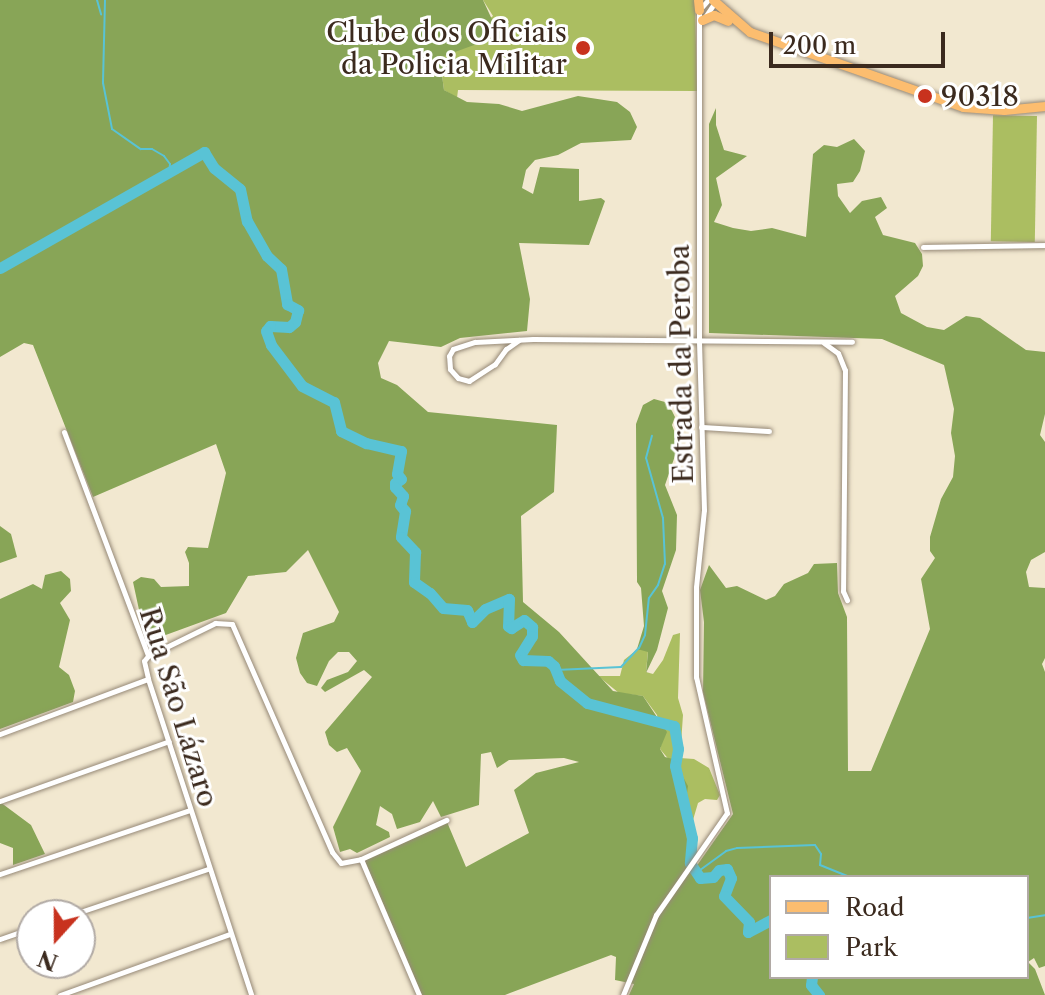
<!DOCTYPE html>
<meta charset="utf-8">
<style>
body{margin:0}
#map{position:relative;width:1045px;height:995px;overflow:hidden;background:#f2e8d0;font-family:"Libre Caslon Text",serif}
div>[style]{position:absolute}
.green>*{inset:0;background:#abbe61;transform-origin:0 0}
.forest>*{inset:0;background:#88a557}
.stream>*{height:2px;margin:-1px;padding:0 1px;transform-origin:1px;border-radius:1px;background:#59c3d5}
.river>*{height:11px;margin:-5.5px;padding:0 5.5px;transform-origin:5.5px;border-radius:5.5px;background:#59c3d5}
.roads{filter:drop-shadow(0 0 2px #968977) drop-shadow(0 0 2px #968977)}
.minor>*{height:5px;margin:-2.5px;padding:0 2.5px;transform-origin:2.5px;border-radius:2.5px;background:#fff}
.primary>*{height:9px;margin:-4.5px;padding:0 4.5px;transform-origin:4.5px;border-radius:4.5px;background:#fcbd6f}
.dots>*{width:22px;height:22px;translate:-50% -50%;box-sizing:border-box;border:4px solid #fff;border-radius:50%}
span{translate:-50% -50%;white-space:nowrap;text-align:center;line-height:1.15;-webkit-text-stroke:6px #fff;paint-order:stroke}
.poi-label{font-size:28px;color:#3b2a1e}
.right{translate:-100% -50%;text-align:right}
.left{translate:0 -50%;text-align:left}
.street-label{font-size:28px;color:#3b2a1e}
.legend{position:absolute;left:769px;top:875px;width:260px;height:104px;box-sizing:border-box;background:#fff;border:2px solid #b1aaa5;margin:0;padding:10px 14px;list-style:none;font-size:24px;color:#3b2a1e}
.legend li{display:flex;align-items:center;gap:16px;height:40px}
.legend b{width:40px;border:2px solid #b1aaa5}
.north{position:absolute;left:16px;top:899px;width:80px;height:80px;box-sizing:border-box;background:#fff;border:2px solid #b1aaa5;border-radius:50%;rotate:201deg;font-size:22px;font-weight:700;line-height:32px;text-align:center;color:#3b2a1e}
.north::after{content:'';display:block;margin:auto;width:28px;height:36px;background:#c8321e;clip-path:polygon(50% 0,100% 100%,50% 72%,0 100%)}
.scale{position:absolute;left:769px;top:32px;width:176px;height:36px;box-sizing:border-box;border:4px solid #3b2a1e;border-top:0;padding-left:10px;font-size:24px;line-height:28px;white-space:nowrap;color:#3b2a1e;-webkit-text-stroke:6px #fff;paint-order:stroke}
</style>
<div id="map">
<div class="green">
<div style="clip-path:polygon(483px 0,695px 0,697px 91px,458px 90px,457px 98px,444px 90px,442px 75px,451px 65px,443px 56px,493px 16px)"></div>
<div style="left:1037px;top:116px;width:126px;height:44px;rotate:91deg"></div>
<div style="clip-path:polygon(680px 633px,678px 698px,683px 715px,680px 758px,694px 759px,709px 768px,720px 795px,717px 800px,705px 799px,698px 803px,693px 820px,697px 851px,688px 864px,684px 814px,687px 801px,682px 775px,660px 749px,662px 742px,657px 715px,643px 696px,619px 693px,598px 676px,620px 676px,624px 660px,639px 648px,648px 651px,646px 672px,653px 674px,663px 660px,673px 635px)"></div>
</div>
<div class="forest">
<div style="clip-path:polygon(evenodd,0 0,483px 0,495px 26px,485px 41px,444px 56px,451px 65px,442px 75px,444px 90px,467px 102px,499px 104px,522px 111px,578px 96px,617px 102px,630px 112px,637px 127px,631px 140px,581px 143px,558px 155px,535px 160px,526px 170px,522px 188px,533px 194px,540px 167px,579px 169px,579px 201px,601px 198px,605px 201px,589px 245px,519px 243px,530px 299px,527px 331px,460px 338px,441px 347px,389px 341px,378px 363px,381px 378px,397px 385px,428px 412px,557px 425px,554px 492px,521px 516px,523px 602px,559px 632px,613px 691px,643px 696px,667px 732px,660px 749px,665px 757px,673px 759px,688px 786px,684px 814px,691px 874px,733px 814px,703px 692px,704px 622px,700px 590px,709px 565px,726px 588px,737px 586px,766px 600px,775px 596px,784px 584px,808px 573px,814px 564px,837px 563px,838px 593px,847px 617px,848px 771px,871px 771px,930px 629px,921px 579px,935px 558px,930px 551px,930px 537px,941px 499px,953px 477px,955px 456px,951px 433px,954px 409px,944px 365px,882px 339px,709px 333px,709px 124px,716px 108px,716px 125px,724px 150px,747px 156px,716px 178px,722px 205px,714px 222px,733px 228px,751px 231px,772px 228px,806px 237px,813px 154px,824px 145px,837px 147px,854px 139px,865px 151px,860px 171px,853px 182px,837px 184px,838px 196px,850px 213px,862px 201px,881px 197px,887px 208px,875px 217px,883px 235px,915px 243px,922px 254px,923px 266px,918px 276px,895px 296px,901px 313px,927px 327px,944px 330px,966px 316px,980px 318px,1026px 350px,1045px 352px,1045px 414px,1040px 435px,1045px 442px,1045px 552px,1031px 560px,1026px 572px,1029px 587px,1045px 588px,1045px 658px,1042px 664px,1045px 672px,1045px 966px,1039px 968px,1034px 958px,1028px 962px,1035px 969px,1045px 995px,629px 995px,634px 984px,615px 980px,616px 957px,611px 955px,505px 995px,422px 995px,364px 859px,447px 822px,466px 867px,529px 833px,514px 790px,536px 773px,579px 762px,564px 758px,509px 760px,497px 768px,491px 752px,481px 754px,479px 805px,441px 817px,433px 801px,420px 822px,397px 829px,392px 814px,380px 806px,376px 825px,389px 832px,390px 837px,357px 853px,350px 849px,340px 852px,333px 827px,361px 771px,347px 748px,337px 752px,329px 745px,325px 732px,372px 677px,364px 670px,325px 692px,321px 688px,327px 680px,348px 672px,357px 661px,349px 652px,338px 652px,329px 661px,317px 686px,307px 683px,300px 673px,296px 658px,303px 633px,334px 622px,339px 612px,308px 550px,286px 572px,248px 576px,226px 613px,152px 640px,144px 633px,133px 582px,141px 577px,154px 579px,161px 587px,189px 586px,189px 563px,185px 552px,188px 547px,208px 548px,226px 473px,216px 444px,93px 497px,33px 345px,24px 343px,0 357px,0 0,771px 877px,1027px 877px,1027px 977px,771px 977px,771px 877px)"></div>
<div style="clip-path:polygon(654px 399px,665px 402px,672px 411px,675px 417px,672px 425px,679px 444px,665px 485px,677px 515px,676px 550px,662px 591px,668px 608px,657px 650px,646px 673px,648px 652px,637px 649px,644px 626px,641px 588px,637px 582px,636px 424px,643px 405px)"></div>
<div style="clip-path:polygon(0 526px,11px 534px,17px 557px,0 563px)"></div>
<div style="clip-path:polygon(61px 571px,70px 579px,71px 591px,60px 603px,70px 620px,59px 667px,69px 675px,75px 691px,73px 702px,0 729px,0 599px,33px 584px,42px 589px,45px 575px)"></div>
<div style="clip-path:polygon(0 802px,31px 825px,45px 854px,13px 865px,13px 848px,0 843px)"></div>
</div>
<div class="stream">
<div style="left:97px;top:0;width:15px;rotate:74deg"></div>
<div style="left:105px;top:0;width:83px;rotate:91.4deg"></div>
<div style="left:103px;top:83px;width:47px;rotate:78.9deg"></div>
<div style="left:112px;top:129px;width:35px;rotate:35deg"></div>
<div style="left:141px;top:149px;width:11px"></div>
<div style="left:152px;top:149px;width:14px;rotate:30deg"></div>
<div style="left:164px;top:156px;width:10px;rotate:53deg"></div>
<div style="left:170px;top:164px;width:10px;rotate:96deg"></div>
<div style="left:556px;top:670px;width:65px;rotate:-2.6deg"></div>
<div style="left:621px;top:667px;width:26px;rotate:-47deg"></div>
<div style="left:639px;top:648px;width:14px;rotate:-65deg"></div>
<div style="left:645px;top:635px;width:37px;rotate:-84deg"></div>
<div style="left:649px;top:598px;width:16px;rotate:-55deg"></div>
<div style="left:658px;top:585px;width:22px;rotate:-72deg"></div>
<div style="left:665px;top:564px;width:46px;rotate:-92.5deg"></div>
<div style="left:663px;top:518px;width:62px;rotate:-105.8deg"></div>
<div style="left:646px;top:458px;width:23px;rotate:-75deg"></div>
<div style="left:696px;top:873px;width:37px;rotate:-36deg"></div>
<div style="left:726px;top:851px;width:11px;rotate:-15deg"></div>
<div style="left:737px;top:848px;width:78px;rotate:-2.2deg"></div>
<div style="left:815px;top:845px;width:11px;rotate:56deg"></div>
<div style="left:821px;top:854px;width:11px;rotate:95deg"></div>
<div style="left:820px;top:865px;width:32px;rotate:22deg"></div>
<div style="left:1027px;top:918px;width:18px;rotate:-9deg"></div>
</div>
<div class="river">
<div style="left:0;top:268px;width:235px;rotate:-29.6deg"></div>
<div style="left:204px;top:152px;width:19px;rotate:58deg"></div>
<div style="left:214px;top:168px;width:33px;rotate:39deg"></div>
<div style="left:240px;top:189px;width:33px;rotate:78deg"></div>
<div style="left:247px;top:221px;width:40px;rotate:60.3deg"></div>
<div style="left:267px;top:256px;width:19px;rotate:43deg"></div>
<div style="left:281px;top:269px;width:36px;rotate:80deg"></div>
<div style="left:287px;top:304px;width:13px;rotate:29deg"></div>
<div style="left:298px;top:310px;width:12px;rotate:104deg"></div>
<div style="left:295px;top:322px;width:8px;rotate:140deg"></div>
<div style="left:289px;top:327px;width:19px;rotate:-177deg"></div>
<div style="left:270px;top:326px;width:6px;rotate:129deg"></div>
<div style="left:266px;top:331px;width:15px;rotate:70deg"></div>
<div style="left:271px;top:345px;width:51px;rotate:52.9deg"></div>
<div style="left:302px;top:386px;width:36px;rotate:27deg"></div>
<div style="left:334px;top:402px;width:30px;rotate:76deg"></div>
<div style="left:341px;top:431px;width:28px;rotate:26deg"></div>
<div style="left:366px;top:443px;width:36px;rotate:13deg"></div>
<div style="left:401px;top:451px;width:23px;rotate:100deg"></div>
<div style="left:397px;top:474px;width:6px;rotate:51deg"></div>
<div style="left:401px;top:479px;width:7px;rotate:146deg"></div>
<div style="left:395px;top:483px;width:4px;rotate:90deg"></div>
<div style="left:395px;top:487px;width:12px;rotate:48deg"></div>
<div style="left:403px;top:496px;width:9px;rotate:108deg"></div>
<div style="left:400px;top:505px;width:8px;rotate:50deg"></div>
<div style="left:405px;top:511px;width:26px;rotate:99deg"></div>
<div style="left:401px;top:537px;width:21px;rotate:47deg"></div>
<div style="left:415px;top:552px;width:30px;rotate:92deg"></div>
<div style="left:414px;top:582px;width:19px;rotate:35deg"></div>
<div style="left:430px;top:593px;width:20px;rotate:49deg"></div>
<div style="left:443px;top:608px;width:24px;rotate:5deg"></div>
<div style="left:467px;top:610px;width:13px;rotate:67deg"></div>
<div style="left:472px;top:622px;width:18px;rotate:-45deg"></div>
<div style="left:485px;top:609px;width:26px;rotate:-23deg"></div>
<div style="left:509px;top:599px;width:27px;rotate:92deg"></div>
<div style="left:508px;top:626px;width:4px;rotate:34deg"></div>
<div style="left:511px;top:628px;width:15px;rotate:-32deg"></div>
<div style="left:524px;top:620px;width:11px;rotate:41deg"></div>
<div style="left:532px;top:627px;width:9px;rotate:90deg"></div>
<div style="left:532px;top:636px;width:22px;rotate:122deg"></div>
<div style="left:520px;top:655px;width:6px;rotate:59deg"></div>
<div style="left:523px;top:660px;width:25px;rotate:2deg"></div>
<div style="left:548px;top:661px;width:8px;rotate:40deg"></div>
<div style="left:554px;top:666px;width:16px;rotate:68deg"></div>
<div style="left:560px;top:681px;width:35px;rotate:39deg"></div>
<div style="left:587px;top:703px;width:90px;rotate:14.8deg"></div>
<div style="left:674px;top:726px;width:23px;rotate:80deg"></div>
<div style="left:678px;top:749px;width:17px;rotate:100deg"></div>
<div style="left:675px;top:766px;width:74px;rotate:76.7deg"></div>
<div style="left:692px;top:838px;width:25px;rotate:95deg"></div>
<div style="left:690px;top:863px;width:18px;rotate:56deg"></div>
<div style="left:700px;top:878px;width:13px;rotate:-4deg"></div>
<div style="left:713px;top:877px;width:9px;rotate:-49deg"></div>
<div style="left:719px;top:870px;width:8px;rotate:-7deg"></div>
<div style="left:727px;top:869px;width:10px;rotate:66deg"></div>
<div style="left:731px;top:878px;width:19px;rotate:111deg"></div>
<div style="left:724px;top:896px;width:36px;rotate:46deg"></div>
<div style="left:749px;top:922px;width:10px;rotate:96deg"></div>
<div style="left:748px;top:932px;width:26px;rotate:-28deg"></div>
<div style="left:812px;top:977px;width:8px;rotate:97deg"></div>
<div style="left:811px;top:985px;width:13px;rotate:51deg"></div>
</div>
<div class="roads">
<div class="minor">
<div style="left:703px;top:20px;width:22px;rotate:-56deg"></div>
<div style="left:923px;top:247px;width:122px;rotate:-0.9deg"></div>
<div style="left:519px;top:340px;width:16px;rotate:145deg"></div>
<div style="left:506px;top:349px;width:19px;rotate:126deg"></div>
<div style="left:495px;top:364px;width:31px;rotate:147deg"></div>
<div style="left:469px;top:381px;width:11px;rotate:-165deg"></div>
<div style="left:458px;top:378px;width:12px;rotate:-132deg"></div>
<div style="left:450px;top:369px;width:13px;rotate:-94deg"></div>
<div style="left:449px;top:356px;width:8px;rotate:-60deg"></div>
<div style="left:453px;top:349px;width:23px;rotate:-18deg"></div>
<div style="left:475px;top:342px;width:58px;rotate:-3deg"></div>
<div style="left:533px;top:339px;width:319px;rotate:0.5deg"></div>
<div style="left:824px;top:343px;width:17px;rotate:36deg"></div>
<div style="left:838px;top:353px;width:18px;rotate:68deg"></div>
<div style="left:845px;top:370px;width:221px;rotate:90.5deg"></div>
<div style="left:843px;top:591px;width:10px;rotate:66deg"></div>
<div style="left:701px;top:427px;width:68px;rotate:3.4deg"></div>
<div style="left:64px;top:432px;width:239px;rotate:69.4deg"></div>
<div style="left:148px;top:656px;width:6px;rotate:129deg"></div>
<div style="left:144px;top:661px;width:18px;rotate:77deg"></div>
<div style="left:148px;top:679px;width:332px;rotate:71.9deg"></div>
<div style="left:148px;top:656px;width:75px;rotate:-26.2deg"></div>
<div style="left:215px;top:623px;width:17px;rotate:3deg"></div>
<div style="left:232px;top:624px;width:249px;rotate:66.3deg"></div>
<div style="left:332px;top:852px;width:14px;rotate:51deg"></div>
<div style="left:341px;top:863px;width:20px;rotate:-11deg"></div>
<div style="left:361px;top:859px;width:94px;rotate:-24.6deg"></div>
<div style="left:0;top:734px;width:158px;rotate:-20.4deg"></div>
<div style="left:0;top:801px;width:179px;rotate:-19.5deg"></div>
<div style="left:361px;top:859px;width:148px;rotate:66.9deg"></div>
<div style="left:0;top:874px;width:200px;rotate:-18.6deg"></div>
<div style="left:71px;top:915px;width:145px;rotate:-18.6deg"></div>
<div style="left:0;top:939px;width:34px;rotate:-19deg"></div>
<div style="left:60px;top:995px;width:180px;rotate:-19.8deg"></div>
<div style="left:623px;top:995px;width:87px;rotate:-67.6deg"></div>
<div style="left:656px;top:915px;width:124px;rotate:-55.2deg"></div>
<div style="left:727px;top:813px;width:139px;rotate:-102.8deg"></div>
<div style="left:696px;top:677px;width:90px;rotate:-90deg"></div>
<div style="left:696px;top:587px;width:77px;rotate:-84.1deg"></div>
<div style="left:704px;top:510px;width:169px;rotate:-91.7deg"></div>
<div style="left:699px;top:341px;width:331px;rotate:-90deg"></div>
<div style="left:699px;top:10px;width:13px;rotate:-48deg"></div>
</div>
<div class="primary">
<div style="left:698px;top:0;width:10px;rotate:84deg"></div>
<div style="left:713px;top:0;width:49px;rotate:40.9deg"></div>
<div style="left:750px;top:32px;width:226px;rotate:19.4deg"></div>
<div style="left:963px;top:107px;width:41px;rotate:4.2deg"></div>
<div style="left:1004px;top:110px;width:41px;rotate:-5.6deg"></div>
<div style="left:702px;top:20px;width:13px;rotate:-23deg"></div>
<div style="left:714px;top:15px;width:15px;rotate:23deg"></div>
</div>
</div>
<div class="dots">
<div style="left:583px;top:48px;background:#c8321e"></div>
<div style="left:925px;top:96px;background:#c8321e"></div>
</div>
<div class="poi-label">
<span class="right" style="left:567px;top:48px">Clube dos Oficiais<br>da Policia Militar</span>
<span class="left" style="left:941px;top:96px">90318</span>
</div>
<div class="street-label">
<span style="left:681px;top:364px;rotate:-91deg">Estrada da Peroba</span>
<span style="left:179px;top:707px;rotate:73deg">Rua São Lázaro</span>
</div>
<ul class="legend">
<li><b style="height:10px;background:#fcbd6f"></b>Road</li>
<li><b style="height:22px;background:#abbe61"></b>Park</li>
</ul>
<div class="north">N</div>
<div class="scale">200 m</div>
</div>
